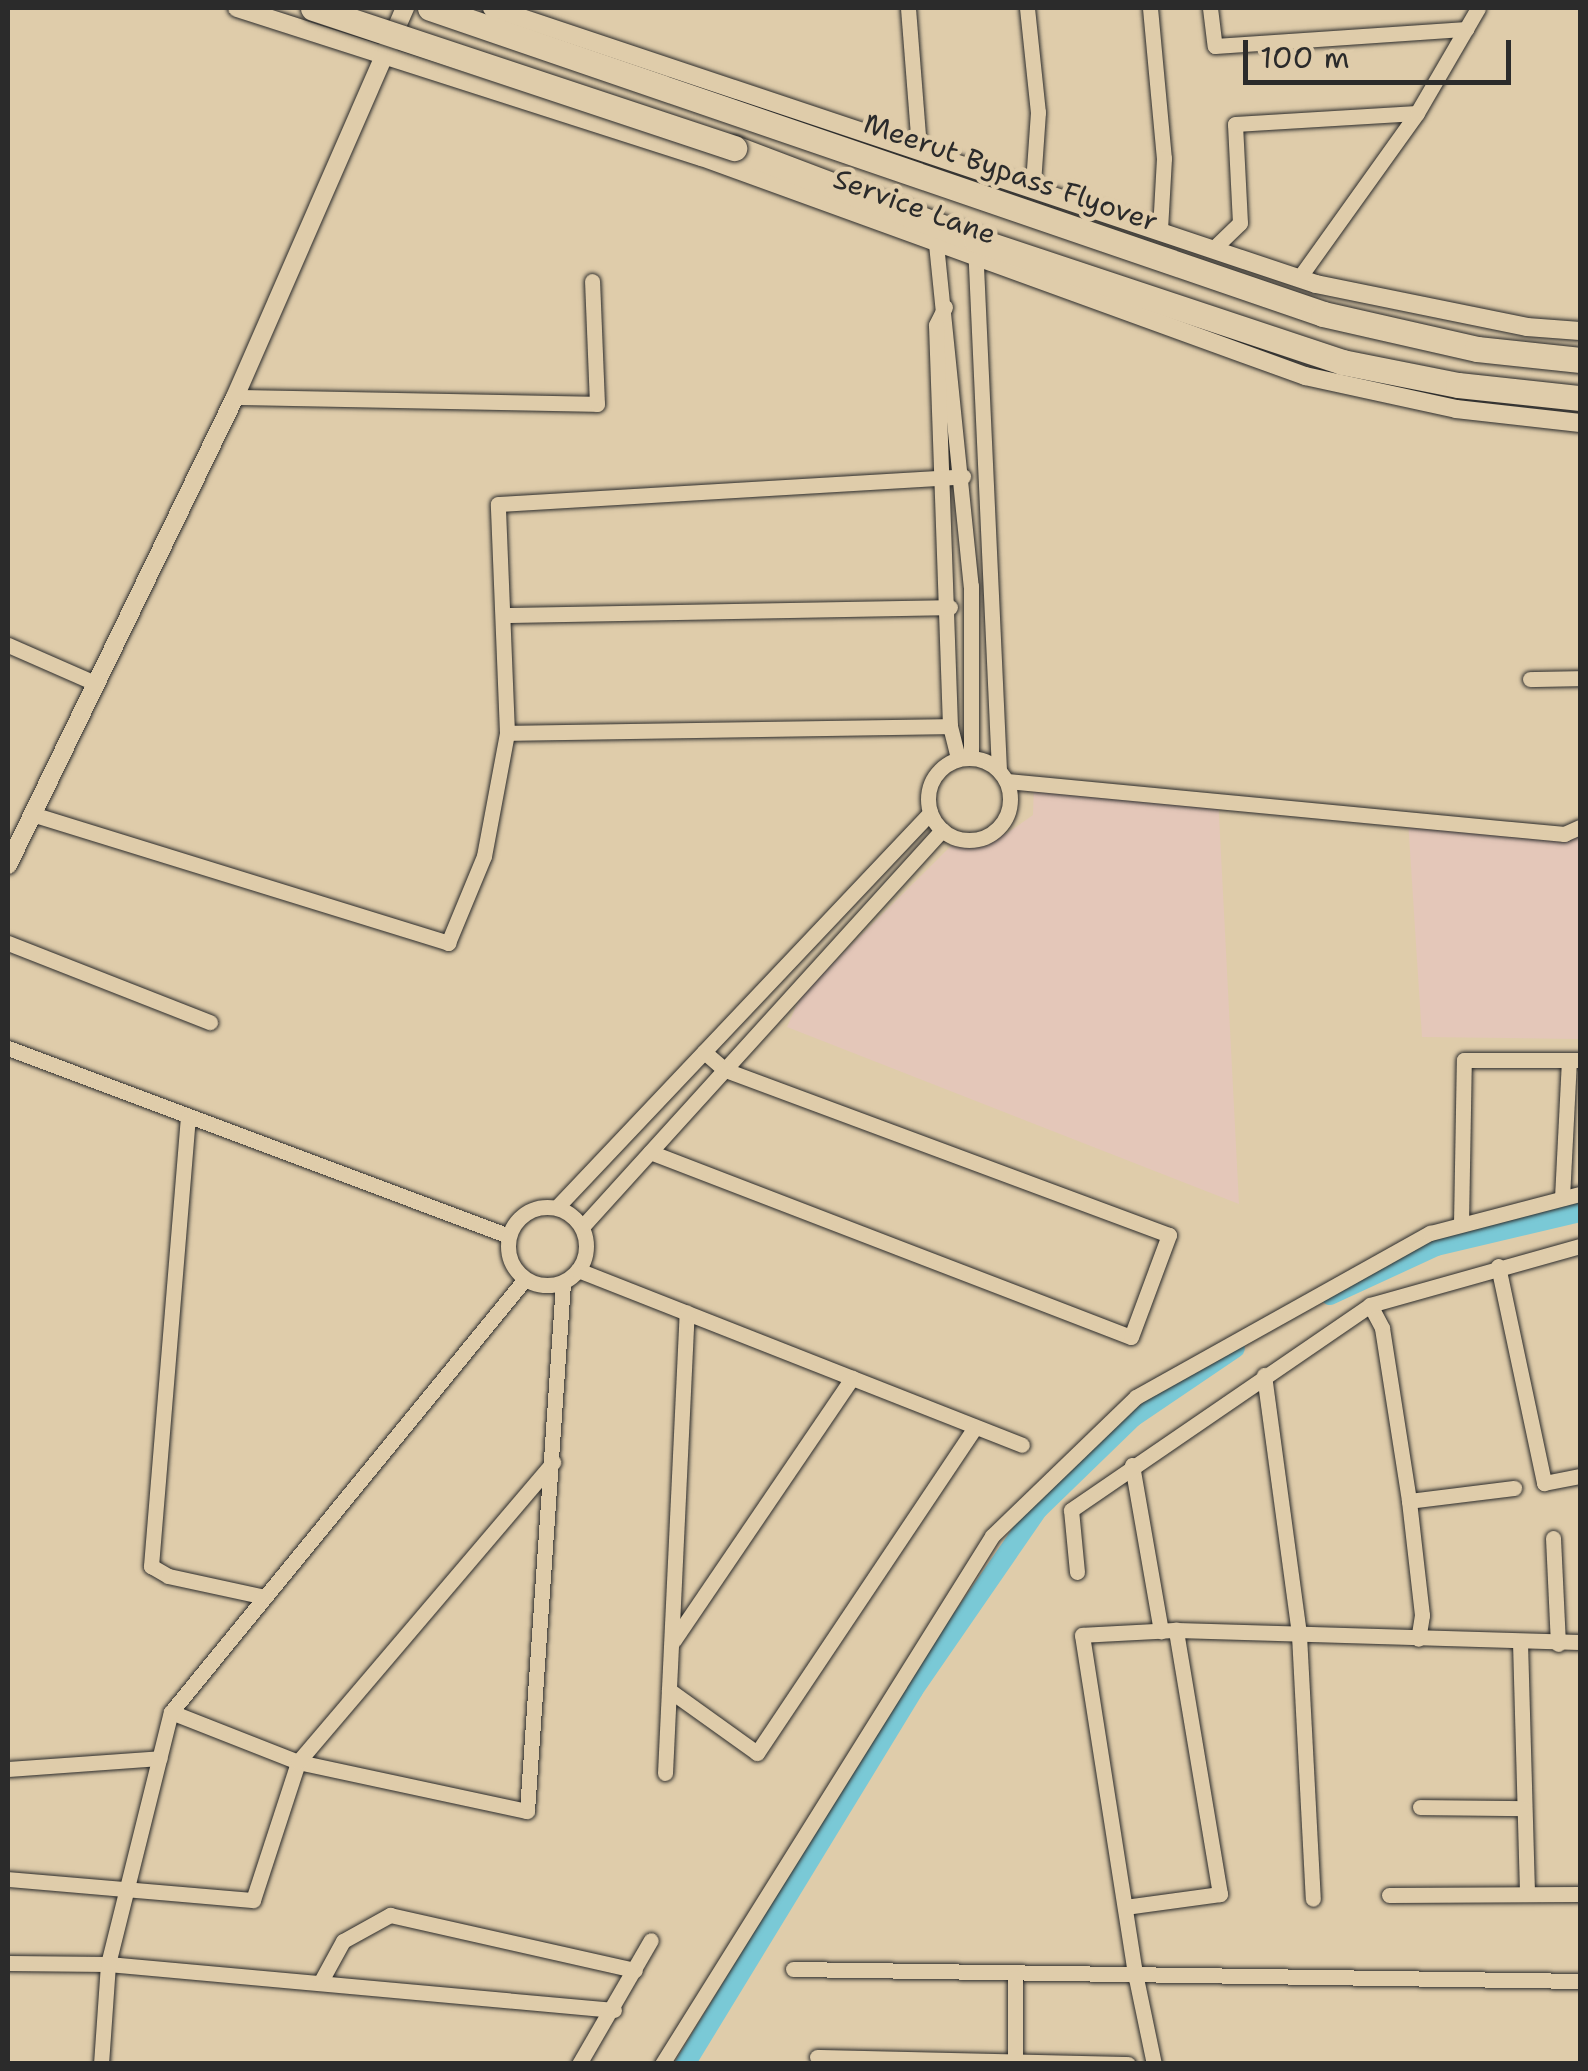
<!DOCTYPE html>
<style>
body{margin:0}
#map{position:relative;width:1588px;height:2071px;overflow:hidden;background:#dfccaa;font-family:"Shantell Sans",sans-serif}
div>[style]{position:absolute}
.built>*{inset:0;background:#e4c7b9}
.canal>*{height:20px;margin:-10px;padding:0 10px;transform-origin:10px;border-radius:10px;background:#7ac9d6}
.roads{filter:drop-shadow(0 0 2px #2b2b2b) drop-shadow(0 0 2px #2b2b2b)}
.minor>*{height:15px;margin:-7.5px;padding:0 7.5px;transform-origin:7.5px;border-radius:7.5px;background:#dfccaa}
.minor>.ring{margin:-7.5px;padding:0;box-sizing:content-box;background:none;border:15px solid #dfccaa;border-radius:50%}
.tertiary>*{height:18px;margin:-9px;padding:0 9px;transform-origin:9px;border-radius:9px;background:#dfccaa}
.trunk>*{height:25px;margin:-12.5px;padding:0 12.5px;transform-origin:12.5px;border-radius:12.5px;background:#dfccaa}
.bridges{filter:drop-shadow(0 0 2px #2b2b2b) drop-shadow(0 0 2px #2b2b2b)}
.trunk-bridge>*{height:25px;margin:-12.5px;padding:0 12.5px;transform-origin:12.5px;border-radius:12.5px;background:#dfccaa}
span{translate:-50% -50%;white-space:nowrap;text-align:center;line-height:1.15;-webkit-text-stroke:9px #dfccaa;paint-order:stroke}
.street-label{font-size:28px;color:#2b2b2b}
.frame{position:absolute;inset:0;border:10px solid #2b2b2b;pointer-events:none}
.scale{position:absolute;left:1243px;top:40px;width:268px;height:45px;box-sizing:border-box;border:5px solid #2b2b2b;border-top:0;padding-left:12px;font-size:30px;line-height:35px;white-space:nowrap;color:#2b2b2b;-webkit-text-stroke:8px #dfccaa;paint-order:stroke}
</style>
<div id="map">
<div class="built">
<div style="clip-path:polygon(1034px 781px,1218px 796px,1239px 1204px,787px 1027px,801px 995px,958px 839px,1006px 834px,1033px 815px)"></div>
<div style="clip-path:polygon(1408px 820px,1580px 832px,1580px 1039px,1422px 1037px)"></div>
</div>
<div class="canal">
<div style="left:1330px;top:1295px;width:117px;rotate:-24.8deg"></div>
<div style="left:1436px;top:1246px;width:148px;rotate:-13.3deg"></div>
<div style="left:685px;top:2064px;width:438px;rotate:-58.6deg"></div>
<div style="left:913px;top:1690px;width:220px;rotate:-55.4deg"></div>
<div style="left:1038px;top:1509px;width:132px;rotate:-44.1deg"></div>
<div style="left:1133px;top:1417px;width:123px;rotate:-34.1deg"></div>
</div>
<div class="roads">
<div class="minor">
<div style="left:908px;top:8px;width:140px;rotate:85.5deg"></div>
<div style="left:1027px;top:8px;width:105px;rotate:84deg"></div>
<div style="left:1038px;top:112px;width:72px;rotate:94deg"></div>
<div style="left:1150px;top:8px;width:151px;rotate:84.7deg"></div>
<div style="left:1164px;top:158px;width:71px;rotate:93.2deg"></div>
<div style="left:1210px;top:8px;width:38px;rotate:83deg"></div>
<div style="left:1215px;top:46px;width:252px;rotate:-3.9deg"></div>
<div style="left:935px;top:234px;width:354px;rotate:84.2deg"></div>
<div style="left:971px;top:586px;width:171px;rotate:90deg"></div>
<div style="left:975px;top:244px;width:527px;rotate:87.39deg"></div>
<div style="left:1214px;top:248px;width:36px;rotate:-44deg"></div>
<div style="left:1240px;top:223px;width:99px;rotate:-92.9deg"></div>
<div style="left:1235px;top:124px;width:182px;rotate:-3.5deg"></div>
<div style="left:1299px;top:278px;width:203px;rotate:-54.4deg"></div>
<div style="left:1417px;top:113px;width:121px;rotate:-59.8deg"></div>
<div style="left:945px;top:307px;width:20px;rotate:117deg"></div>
<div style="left:936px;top:325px;width:401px;rotate:88deg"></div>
<div style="left:950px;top:726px;width:34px;rotate:76deg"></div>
<div style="left:235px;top:397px;width:362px;rotate:1.1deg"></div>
<div style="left:597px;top:404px;width:123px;rotate:-92.3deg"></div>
<div style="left:503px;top:615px;width:447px;rotate:-1deg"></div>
<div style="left:8px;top:645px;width:95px;rotate:23.6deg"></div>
<div style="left:1530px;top:679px;width:50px;rotate:-1.1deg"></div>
<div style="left:507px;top:733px;width:443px;rotate:-0.9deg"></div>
<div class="ring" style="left:928px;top:758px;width:67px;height:67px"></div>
<div style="left:1007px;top:781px;width:560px;rotate:5.44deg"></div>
<div style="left:1564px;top:834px;width:17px;rotate:-24deg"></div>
<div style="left:32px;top:814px;width:436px;rotate:17.2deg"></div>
<div style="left:448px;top:943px;width:94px;rotate:-67.5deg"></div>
<div style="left:484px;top:856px;width:125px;rotate:-79.4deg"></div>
<div style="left:507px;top:733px;width:229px;rotate:-92.3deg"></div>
<div style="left:498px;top:504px;width:466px;rotate:-3.4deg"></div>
<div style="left:8px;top:943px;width:217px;rotate:21.4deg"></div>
<div style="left:8px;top:1048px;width:535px;rotate:20.57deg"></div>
<div style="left:188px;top:1116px;width:452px;rotate:94.7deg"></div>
<div style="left:151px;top:1566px;width:20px;rotate:30deg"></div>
<div style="left:168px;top:1576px;width:99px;rotate:12.2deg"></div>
<div style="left:650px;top:1152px;width:515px;rotate:21.04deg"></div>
<div style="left:1131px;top:1337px;width:109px;rotate:-69.6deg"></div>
<div style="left:1169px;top:1235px;width:474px;rotate:-159.6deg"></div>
<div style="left:725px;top:1070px;width:28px;rotate:-139deg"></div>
<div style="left:1562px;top:1198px;width:138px;rotate:-87.1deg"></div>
<div class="ring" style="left:508px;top:1207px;width:63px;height:63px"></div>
<div style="left:557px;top:1207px;width:543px;rotate:-46.57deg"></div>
<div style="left:1461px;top:1224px;width:164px;rotate:-89deg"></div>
<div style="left:1464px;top:1060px;width:116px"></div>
<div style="left:582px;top:1227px;width:536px;rotate:-47.8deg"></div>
<div style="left:1498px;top:1266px;width:222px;rotate:78deg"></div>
<div style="left:1544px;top:1483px;width:37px;rotate:-11deg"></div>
<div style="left:578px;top:1270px;width:477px;rotate:21.5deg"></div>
<div style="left:1370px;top:1305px;width:26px;rotate:62deg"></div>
<div style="left:1382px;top:1328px;width:175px;rotate:81.1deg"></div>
<div style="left:1409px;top:1501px;width:115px;rotate:83.5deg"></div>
<div style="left:1422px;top:1615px;width:24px;rotate:99deg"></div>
<div style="left:1264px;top:1375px;width:262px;rotate:82.3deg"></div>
<div style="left:1299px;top:1635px;width:264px;rotate:87deg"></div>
<div style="left:1132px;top:1465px;width:169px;rotate:80.1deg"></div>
<div style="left:1409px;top:1501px;width:106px;rotate:-7.1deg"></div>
<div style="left:1553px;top:1538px;width:106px;rotate:87.3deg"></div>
<div style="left:1077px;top:1572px;width:62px;rotate:-95.5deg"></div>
<div style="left:1071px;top:1510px;width:363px;rotate:-34.4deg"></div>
<div style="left:1370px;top:1305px;width:218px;rotate:-15.7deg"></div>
<div style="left:1176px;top:1630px;width:404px;rotate:1.7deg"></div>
<div style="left:674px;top:1640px;width:317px;rotate:-55.8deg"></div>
<div style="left:1520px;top:1642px;width:252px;rotate:88.4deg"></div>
<div style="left:669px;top:1690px;width:108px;rotate:35.6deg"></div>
<div style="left:757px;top:1753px;width:392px;rotate:-56.2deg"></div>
<div style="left:171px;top:1712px;width:136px;rotate:21.5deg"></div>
<div style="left:298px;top:1762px;width:234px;rotate:12.1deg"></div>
<div style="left:527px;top:1811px;width:529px;rotate:-86.1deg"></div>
<div style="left:8px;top:1769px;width:152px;rotate:-4.1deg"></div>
<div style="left:665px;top:1773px;width:461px;rotate:-87.3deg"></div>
<div style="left:1420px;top:1807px;width:103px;rotate:0.6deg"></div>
<div style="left:8px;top:1879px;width:246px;rotate:4.9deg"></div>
<div style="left:253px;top:1900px;width:145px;rotate:-71.9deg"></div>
<div style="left:298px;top:1762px;width:394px;rotate:-49.6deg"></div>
<div style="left:1389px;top:1895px;width:191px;rotate:-0.3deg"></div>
<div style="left:1125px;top:1907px;width:96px;rotate:-7.8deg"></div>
<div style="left:1220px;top:1894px;width:268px;rotate:-99.5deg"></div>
<div style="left:1176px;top:1630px;width:94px;rotate:177deg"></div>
<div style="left:1082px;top:1635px;width:347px;rotate:81.1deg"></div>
<div style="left:1136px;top:1978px;width:88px;rotate:78.2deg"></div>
<div style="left:8px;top:1963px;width:100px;rotate:0.6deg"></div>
<div style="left:108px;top:1964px;width:508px;rotate:5.19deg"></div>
<div style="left:793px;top:1969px;width:787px;rotate:0.87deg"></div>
<div style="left:320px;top:1983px;width:48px;rotate:-61.3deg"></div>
<div style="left:343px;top:1941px;width:54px;rotate:-29deg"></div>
<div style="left:390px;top:1915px;width:251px;rotate:12.7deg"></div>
<div style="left:817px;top:2057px;width:311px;rotate:1.3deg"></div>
<div style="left:101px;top:2064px;width:100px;rotate:-86deg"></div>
<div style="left:108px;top:1964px;width:260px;rotate:-76deg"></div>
<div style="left:171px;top:1712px;width:559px;rotate:-50.73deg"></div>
<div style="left:579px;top:2064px;width:143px;rotate:-59.9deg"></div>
<div style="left:662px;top:2064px;width:623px;rotate:-57.99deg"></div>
<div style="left:992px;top:1536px;width:200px;rotate:-44deg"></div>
<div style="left:1136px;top:1397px;width:337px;rotate:-29.2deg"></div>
<div style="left:1430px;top:1233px;width:155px;rotate:-14.6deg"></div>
<div style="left:1015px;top:2064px;width:87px;rotate:-90deg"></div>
</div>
<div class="tertiary">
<div style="left:237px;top:8px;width:488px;rotate:17.8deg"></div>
<div style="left:702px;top:157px;width:642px;rotate:19.96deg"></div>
<div style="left:1305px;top:376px;width:155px;rotate:12.3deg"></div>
<div style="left:1456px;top:409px;width:125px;rotate:6.4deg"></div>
<div style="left:492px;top:8px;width:869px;rotate:18.52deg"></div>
<div style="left:1316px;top:284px;width:215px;rotate:11.5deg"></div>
<div style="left:1527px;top:327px;width:53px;rotate:4.3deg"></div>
<div style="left:8px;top:865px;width:520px;rotate:-64.12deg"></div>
<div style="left:235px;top:397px;width:425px;rotate:-66.4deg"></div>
</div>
<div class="trunk">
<div style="left:430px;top:8px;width:944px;rotate:18.91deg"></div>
<div style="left:1323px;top:314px;width:158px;rotate:12.8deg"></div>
<div style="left:1477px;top:349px;width:104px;rotate:6.1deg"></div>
<div style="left:734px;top:148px;width:259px;rotate:20.8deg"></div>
<div style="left:976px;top:240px;width:386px;rotate:18.4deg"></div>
<div style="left:1342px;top:362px;width:118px;rotate:11.2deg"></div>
<div style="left:1458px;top:385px;width:123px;rotate:6.1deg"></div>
</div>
</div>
<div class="bridges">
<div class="trunk-bridge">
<div style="left:313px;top:8px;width:444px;rotate:18.4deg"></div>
</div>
</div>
<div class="street-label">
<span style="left:1011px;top:172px;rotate:19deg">Meerut Bypass Flyover</span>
<span style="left:915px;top:206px;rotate:20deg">Service Lane</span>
</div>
<div class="frame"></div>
<div class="scale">100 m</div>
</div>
